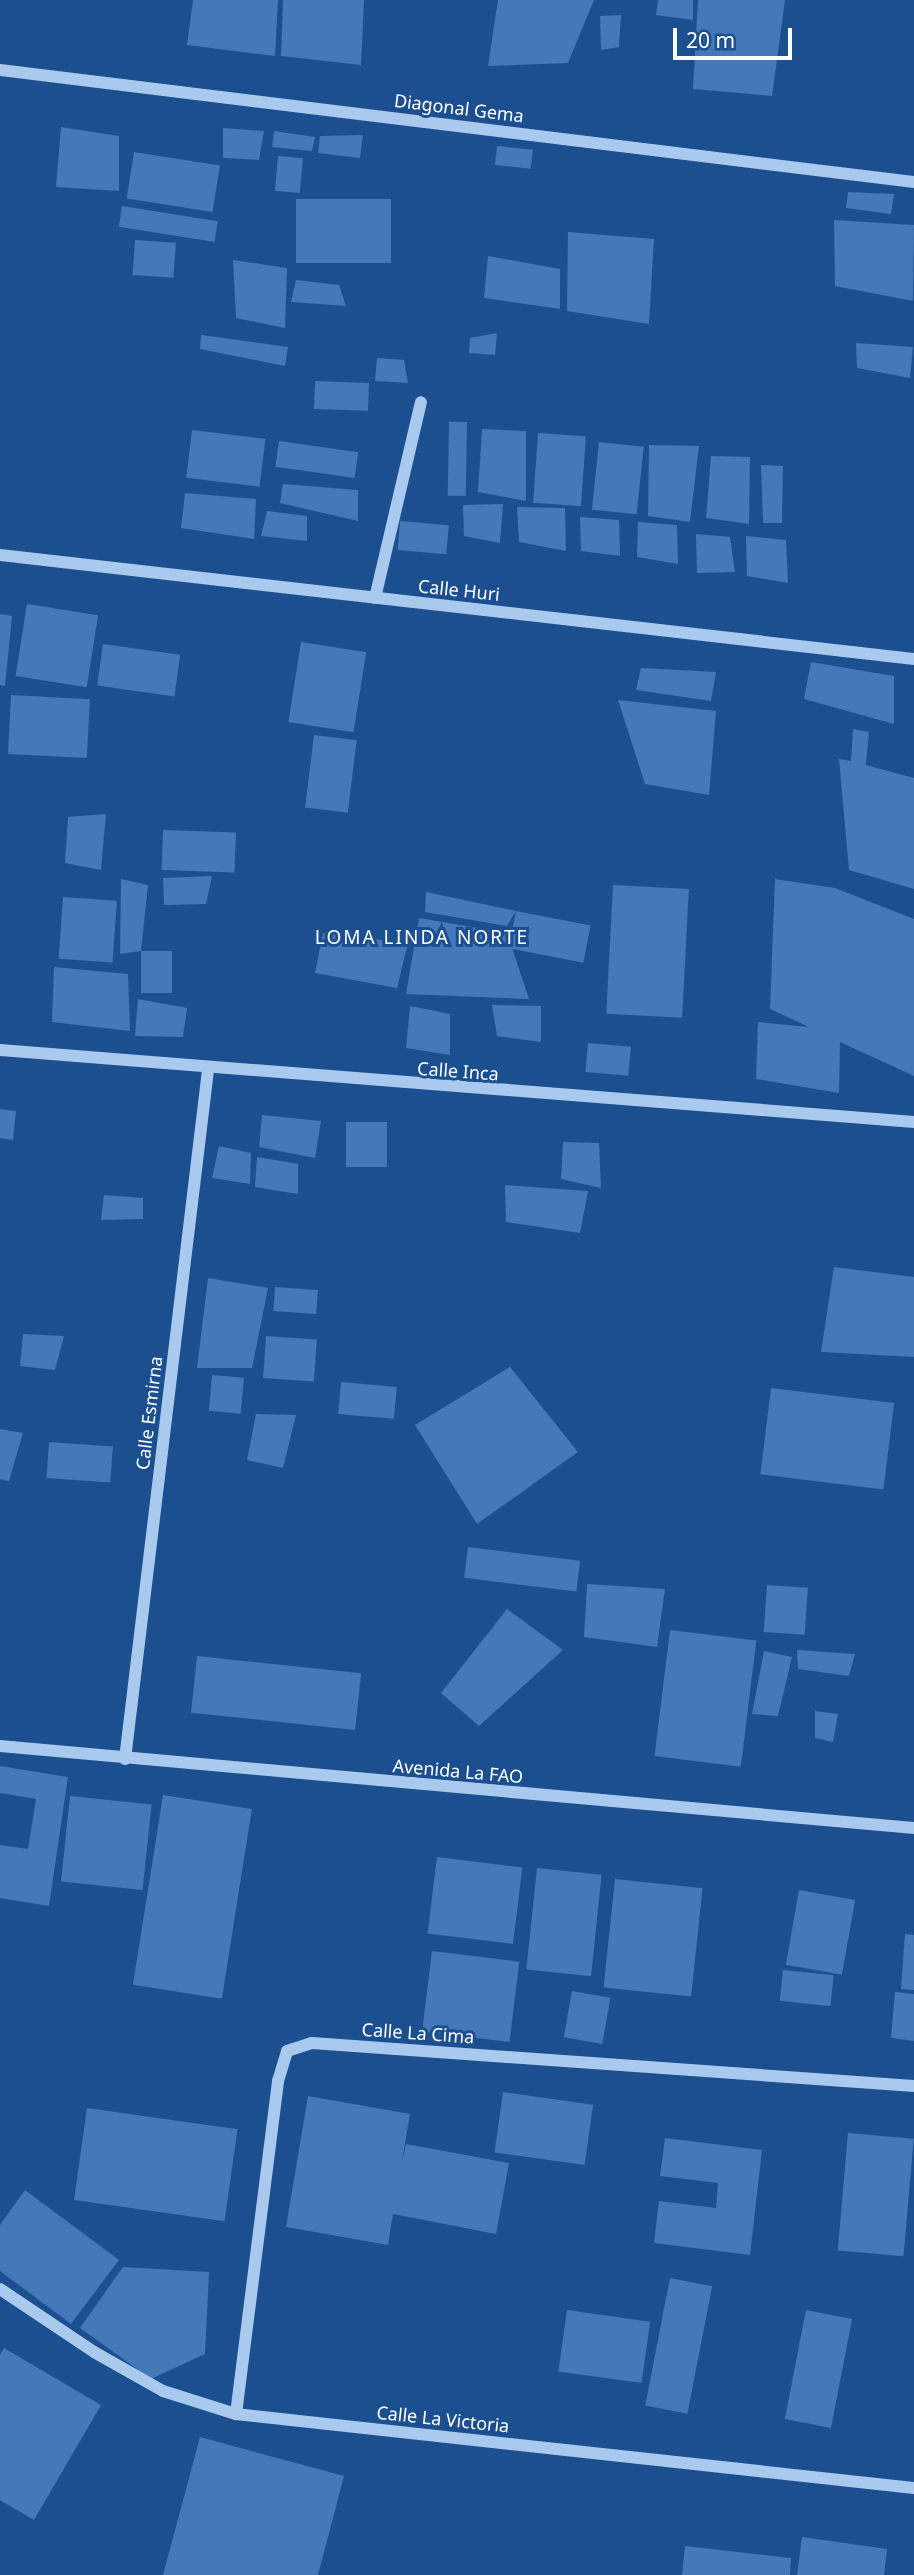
<!DOCTYPE html>
<style>
body{margin:0}
#map{position:relative;width:914px;height:2575px;overflow:hidden;background:#1b4f8f;font-family:"Noto Sans",sans-serif}
div>[style]{position:absolute}
.building>*{inset:0;background:#4478b7;transform-origin:0 0}
.minor>*{height:12px;margin:-6px;padding:0 6px;transform-origin:6px;border-radius:6px;background:#a9c9ee}
span{translate:-50% -50%;white-space:nowrap;text-align:center;line-height:1.15;-webkit-text-stroke:6px #1b4f8f;paint-order:stroke}
.street-label{font-size:18px;color:#fff}
.neighbourhood-label{font-size:19px;color:#fff;letter-spacing:2px}
.scale{position:absolute;left:673px;top:28px;width:119px;height:32px;box-sizing:border-box;border:4px solid #fff;border-top:0;padding-left:9px;font-size:21px;line-height:24px;white-space:nowrap;color:#fff;-webkit-text-stroke:5px #1b4f8f;paint-order:stroke}
</style>
<div id="map">
<div class="building">
<div style="clip-path:polygon(193px 0,278px 0,275px 56px,187px 45px)"></div>
<div style="clip-path:polygon(283px 0,364px 0,361px 65px,281px 56px)"></div>
<div style="clip-path:polygon(498px 0,594px 0,568px 63px,488px 66px)"></div>
<div style="clip-path:polygon(658px 0,693px 0,693px 20px,656px 15px)"></div>
<div style="clip-path:polygon(698px 0,785px 0,772px 96px,693px 89px)"></div>
<div style="clip-path:polygon(621px 15px,619px 47px,601px 50px,600px 16px)"></div>
<div style="clip-path:polygon(61px 127px,119px 136px,119px 191px,56px 187px)"></div>
<div style="clip-path:polygon(223px 128px,264px 131px,259px 160px,223px 158px)"></div>
<div style="clip-path:polygon(274px 131px,315px 137px,312px 151px,272px 147px)"></div>
<div style="clip-path:polygon(363px 135px,360px 158px,318px 153px,320px 136px)"></div>
<div style="left:497px;top:146px;width:36px;height:19px;rotate:6deg"></div>
<div style="left:134px;top:152px;width:87px;height:47px;rotate:9deg"></div>
<div style="left:278px;top:156px;width:25px;height:35px;rotate:5deg"></div>
<div style="clip-path:polygon(848px 192px,894px 194px,891px 214px,846px 208px)"></div>
<div style="left:296px;top:199px;width:95px;height:64px"></div>
<div style="left:122px;top:206px;width:97px;height:21px;rotate:9deg"></div>
<div style="clip-path:polygon(834px 220px,914px 225px,913px 301px,835px 286px)"></div>
<div style="clip-path:polygon(568px 232px,654px 239px,649px 324px,567px 311px)"></div>
<div style="left:135px;top:240px;width:41px;height:35px;rotate:4deg"></div>
<div style="clip-path:polygon(488px 256px,560px 269px,560px 309px,484px 298px)"></div>
<div style="clip-path:polygon(233px 260px,287px 268px,285px 328px,236px 318px)"></div>
<div style="clip-path:polygon(296px 280px,339px 285px,346px 306px,291px 302px)"></div>
<div style="clip-path:polygon(497px 333px,495px 355px,469px 353px,470px 338px)"></div>
<div style="clip-path:polygon(201px 335px,288px 347px,285px 366px,200px 349px)"></div>
<div style="clip-path:polygon(856px 343px,913px 347px,910px 378px,857px 368px)"></div>
<div style="clip-path:polygon(377px 358px,404px 360px,408px 383px,375px 381px)"></div>
<div style="left:315px;top:381px;width:54px;height:28px;rotate:2deg"></div>
<div style="left:467px;top:422px;width:74px;height:18px;rotate:91deg"></div>
<div style="clip-path:polygon(482px 429px,526px 431px,526px 501px,478px 492px)"></div>
<div style="left:192px;top:430px;width:74px;height:48px;rotate:7deg"></div>
<div style="left:538px;top:433px;width:48px;height:70px;rotate:4deg"></div>
<div style="left:279px;top:441px;width:80px;height:26px;rotate:8deg"></div>
<div style="left:599px;top:442px;width:45px;height:68px;rotate:6deg"></div>
<div style="clip-path:polygon(649px 445px,699px 446px,690px 522px,648px 516px)"></div>
<div style="clip-path:polygon(711px 456px,750px 457px,749px 524px,706px 518px)"></div>
<div style="clip-path:polygon(761px 465px,783px 466px,782px 523px,763px 523px)"></div>
<div style="clip-path:polygon(283px 484px,358px 490px,358px 521px,280px 503px)"></div>
<div style="clip-path:polygon(185px 493px,256px 499px,254px 539px,181px 528px)"></div>
<div style="clip-path:polygon(503px 504px,500px 543px,464px 536px,463px 505px)"></div>
<div style="clip-path:polygon(517px 507px,565px 508px,566px 551px,519px 542px)"></div>
<div style="clip-path:polygon(267px 511px,307px 516px,307px 541px,261px 536px)"></div>
<div style="clip-path:polygon(580px 517px,619px 520px,620px 556px,581px 551px)"></div>
<div style="left:400px;top:521px;width:49px;height:29px;rotate:5deg"></div>
<div style="clip-path:polygon(638px 522px,677px 525px,678px 564px,637px 557px)"></div>
<div style="clip-path:polygon(696px 534px,730px 537px,735px 572px,697px 573px)"></div>
<div style="clip-path:polygon(746px 536px,786px 540px,788px 583px,747px 576px)"></div>
<div style="left:27px;top:604px;width:72px;height:73px;rotate:9deg"></div>
<div style="clip-path:polygon(0 614px,12px 616px,5px 686px,0 685px)"></div>
<div style="left:301px;top:642px;width:66px;height:81px;rotate:9deg"></div>
<div style="left:103px;top:644px;width:78px;height:42px;rotate:8deg"></div>
<div style="clip-path:polygon(811px 662px,894px 676px,894px 724px,804px 699px)"></div>
<div style="clip-path:polygon(641px 668px,716px 672px,711px 701px,636px 690px)"></div>
<div style="left:11px;top:695px;width:79px;height:59px;rotate:3deg"></div>
<div style="clip-path:polygon(618px 700px,716px 711px,709px 795px,645px 784px)"></div>
<div style="clip-path:polygon(853px 729px,869px 732px,866px 765px,914px 778px,914px 889px,849px 870px,839px 759px,851px 761px)"></div>
<div style="left:314px;top:735px;width:43px;height:73px;rotate:7deg"></div>
<div style="clip-path:polygon(106px 814px,101px 870px,65px 863px,68px 817px)"></div>
<div style="left:163px;top:830px;width:73px;height:40px;rotate:2deg"></div>
<div style="clip-path:polygon(212px 876px,206px 904px,164px 905px,163px 878px)"></div>
<div style="clip-path:polygon(121px 879px,148px 885px,141px 951px,120px 954px)"></div>
<div style="clip-path:polygon(775px 879px,835px 888px,914px 919px,914px 1076px,840px 1042px,839px 1093px,756px 1079px,758px 1022px,809px 1027px,770px 1009px)"></div>
<div style="left:613px;top:885px;width:76px;height:129px;rotate:3deg"></div>
<div style="clip-path:polygon(426px 892px,516px 911px,507px 926px,425px 912px)"></div>
<div style="left:63px;top:897px;width:54px;height:62px;rotate:4deg"></div>
<div style="left:516px;top:911px;width:76px;height:38px;rotate:11deg"></div>
<div style="clip-path:polygon(419px 918px,507px 933px,529px 999px,406px 994px)"></div>
<div style="clip-path:polygon(323px 933px,408px 943px,397px 988px,315px 973px)"></div>
<div style="left:141px;top:951px;width:31px;height:42px"></div>
<div style="clip-path:polygon(54px 967px,128px 974px,130px 1031px,52px 1022px)"></div>
<div style="clip-path:polygon(138px 999px,187px 1008px,183px 1037px,135px 1036px)"></div>
<div style="clip-path:polygon(492px 1005px,541px 1006px,541px 1042px,497px 1036px)"></div>
<div style="clip-path:polygon(410px 1006px,450px 1014px,450px 1055px,406px 1048px)"></div>
<div style="left:588px;top:1043px;width:43px;height:29px;rotate:5deg"></div>
<div style="clip-path:polygon(0 1109px,16px 1111px,13px 1140px,0 1138px)"></div>
<div style="clip-path:polygon(262px 1115px,321px 1121px,315px 1158px,259px 1147px)"></div>
<div style="left:387px;top:1122px;width:45px;height:41px;rotate:90deg"></div>
<div style="clip-path:polygon(563px 1142px,599px 1143px,601px 1188px,561px 1179px)"></div>
<div style="clip-path:polygon(219px 1146px,251px 1153px,250px 1184px,212px 1178px)"></div>
<div style="clip-path:polygon(257px 1157px,298px 1164px,298px 1194px,255px 1187px)"></div>
<div style="clip-path:polygon(505px 1185px,588px 1191px,580px 1233px,506px 1222px)"></div>
<div style="clip-path:polygon(104px 1195px,143px 1198px,143px 1219px,101px 1220px)"></div>
<div style="clip-path:polygon(834px 1267px,914px 1277px,914px 1357px,821px 1352px)"></div>
<div style="clip-path:polygon(208px 1278px,268px 1288px,252px 1368px,197px 1368px)"></div>
<div style="left:275px;top:1287px;width:43px;height:24px;rotate:4deg"></div>
<div style="clip-path:polygon(23px 1334px,64px 1336px,55px 1370px,20px 1366px)"></div>
<div style="left:266px;top:1336px;width:51px;height:42px;rotate:4deg"></div>
<div style="clip-path:polygon(510px 1367px,578px 1452px,477px 1524px,415px 1425px)"></div>
<div style="left:212px;top:1375px;width:32px;height:36px;rotate:5deg"></div>
<div style="left:341px;top:1382px;width:56px;height:32px;rotate:5deg"></div>
<div style="left:771px;top:1388px;width:124px;height:87px;rotate:7deg"></div>
<div style="clip-path:polygon(256px 1414px,296px 1415px,283px 1468px,247px 1460px)"></div>
<div style="clip-path:polygon(0 1429px,23px 1433px,9px 1481px,0 1479px)"></div>
<div style="left:49px;top:1442px;width:64px;height:36px;rotate:4deg"></div>
<div style="left:468px;top:1547px;width:113px;height:31px;rotate:7deg"></div>
<div style="clip-path:polygon(587px 1584px,665px 1589px,657px 1647px,584px 1637px)"></div>
<div style="left:767px;top:1585px;width:41px;height:47px;rotate:4deg"></div>
<div style="clip-path:polygon(507px 1609px,563px 1650px,479px 1726px,441px 1693px)"></div>
<div style="left:670px;top:1630px;width:87px;height:127px;rotate:7deg"></div>
<div style="clip-path:polygon(797px 1650px,855px 1654px,849px 1676px,798px 1669px)"></div>
<div style="clip-path:polygon(764px 1651px,792px 1657px,778px 1716px,752px 1714px)"></div>
<div style="left:197px;top:1656px;width:165px;height:57px;rotate:6deg"></div>
<div style="clip-path:polygon(815px 1711px,838px 1714px,833px 1742px,815px 1738px)"></div>
<div style="clip-path:polygon(0 1766px,68px 1777px,49px 1906px,0 1898px,0 1845px,28px 1849px,36px 1799px,0 1793px)"></div>
<div style="left:163px;top:1795px;width:90px;height:192px;rotate:9deg"></div>
<div style="left:70px;top:1796px;width:82px;height:86px;rotate:6deg"></div>
<div style="left:437px;top:1857px;width:86px;height:77px;rotate:7deg"></div>
<div style="left:537px;top:1868px;width:65px;height:102px;rotate:6deg"></div>
<div style="left:615px;top:1879px;width:88px;height:109px;rotate:6deg"></div>
<div style="left:799px;top:1890px;width:57px;height:76px;rotate:10deg"></div>
<div style="clip-path:polygon(905px 1934px,914px 1935px,914px 1990px,901px 1989px)"></div>
<div style="left:432px;top:1951px;width:88px;height:81px;rotate:7deg"></div>
<div style="left:783px;top:1970px;width:51px;height:31px;rotate:6deg"></div>
<div style="left:572px;top:1991px;width:39px;height:47px;rotate:10deg"></div>
<div style="clip-path:polygon(895px 1992px,914px 1994px,914px 2041px,891px 2038px)"></div>
<div style="left:503px;top:2092px;width:91px;height:61px;rotate:8deg"></div>
<div style="clip-path:polygon(308px 2096px,410px 2114px,402px 2161px,406px 2144px,509px 2163px,496px 2234px,393px 2214px,388px 2245px,286px 2227px)"></div>
<div style="left:87px;top:2108px;width:152px;height:93px;rotate:8deg"></div>
<div style="left:848px;top:2133px;width:66px;height:118px;rotate:5deg"></div>
<div style="clip-path:polygon(665px 2138px,762px 2150px,750px 2255px,654px 2243px,659px 2201px,716px 2208px,718px 2183px,660px 2176px)"></div>
<div style="clip-path:polygon(25px 2190px,119px 2260px,71px 2324px,0 2271px,0 2225px)"></div>
<div style="clip-path:polygon(123px 2267px,209px 2272px,205px 2354px,151px 2379px,80px 2328px)"></div>
<div style="left:670px;top:2278px;width:43px;height:130px;rotate:11deg"></div>
<div style="left:567px;top:2310px;width:84px;height:62px;rotate:8deg"></div>
<div style="left:806px;top:2310px;width:47px;height:111px;rotate:11deg"></div>
<div style="clip-path:polygon(4px 2348px,101px 2405px,34px 2520px,0 2500px,0 2355px)"></div>
<div style="clip-path:polygon(200px 2437px,344px 2476px,318px 2575px,163px 2575px)"></div>
<div style="clip-path:polygon(802px 2537px,887px 2549px,884px 2575px,797px 2575px)"></div>
<div style="clip-path:polygon(685px 2546px,791px 2558px,790px 2575px,682px 2575px)"></div>
</div>
<div class="minor">
<div style="left:0;top:70px;width:921px;rotate:6.99deg"></div>
<div style="left:0;top:555px;width:920px;rotate:6.49deg"></div>
<div style="left:375px;top:598px;width:201px;rotate:-76.8deg"></div>
<div style="left:0;top:1050px;width:917px;rotate:4.5deg"></div>
<div style="left:0;top:1746px;width:918px;rotate:5.13deg"></div>
<div style="left:125px;top:1759px;width:694px;rotate:-83.13deg"></div>
<div style="left:0;top:2289px;width:113px;rotate:33.8deg"></div>
<div style="left:94px;top:2352px;width:79px;rotate:29.5deg"></div>
<div style="left:163px;top:2391px;width:77px;rotate:17.5deg"></div>
<div style="left:236px;top:2414px;width:682px;rotate:6.23deg"></div>
<div style="left:236px;top:2414px;width:336px;rotate:-82.8deg"></div>
<div style="left:278px;top:2081px;width:31px;rotate:-73deg"></div>
<div style="left:287px;top:2051px;width:26px;rotate:-18deg"></div>
<div style="left:312px;top:2043px;width:604px;rotate:4.09deg"></div>
</div>
<div class="street-label">
<span style="left:459px;top:108px;rotate:7deg">Diagonal Gema</span>
<span style="left:459px;top:590px;rotate:6deg">Calle Huri</span>
<span style="left:458px;top:1071px;rotate:4deg">Calle Inca</span>
<span style="left:149px;top:1413px;rotate:-83deg">Calle Esmirna</span>
<span style="left:458px;top:1771px;rotate:5deg">Avenida La FAO</span>
<span style="left:418px;top:2033px;rotate:4deg">Calle La Cima</span>
<span style="left:443px;top:2419px;rotate:6deg">Calle La Victoria</span>
</div>
<div class="neighbourhood-label">
<span style="left:422px;top:938px">LOMA LINDA NORTE</span>
</div>
<div class="scale">20 m</div>
</div>
